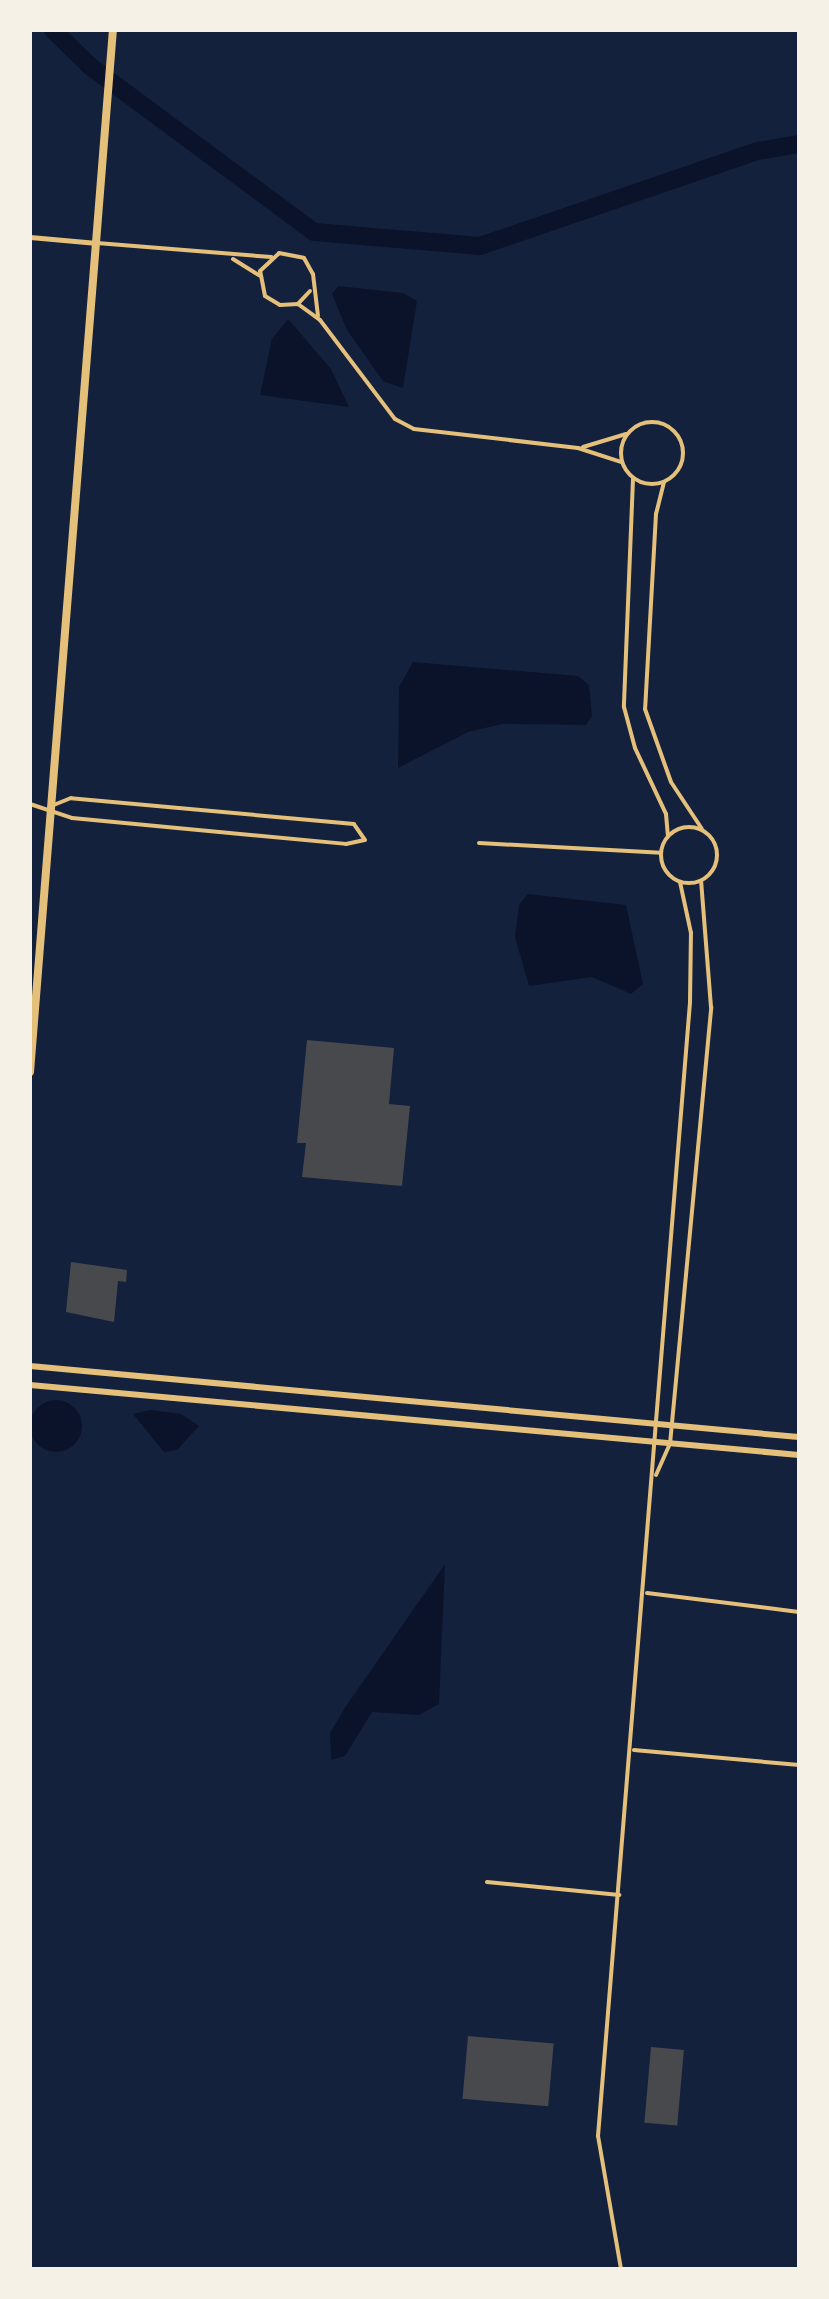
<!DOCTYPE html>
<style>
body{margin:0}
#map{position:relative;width:829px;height:2299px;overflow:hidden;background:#14213d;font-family:Inter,sans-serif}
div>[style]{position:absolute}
.water>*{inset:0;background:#0b132b}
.round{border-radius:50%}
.river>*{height:18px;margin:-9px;padding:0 9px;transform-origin:9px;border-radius:9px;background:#0b132b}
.building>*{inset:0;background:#48494c;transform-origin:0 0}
.minor>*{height:4px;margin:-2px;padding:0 2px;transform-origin:2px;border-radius:2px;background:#e5c07b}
.minor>.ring{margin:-2px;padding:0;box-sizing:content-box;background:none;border:4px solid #e5c07b;border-radius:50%}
.tertiary>*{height:5px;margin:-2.5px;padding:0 2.5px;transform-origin:2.5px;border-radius:2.5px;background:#e5c07b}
.secondary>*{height:6px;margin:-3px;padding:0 3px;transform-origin:3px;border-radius:3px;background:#e5c07b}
.primary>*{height:8px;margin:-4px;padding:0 4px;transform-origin:4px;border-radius:4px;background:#e5c07b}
span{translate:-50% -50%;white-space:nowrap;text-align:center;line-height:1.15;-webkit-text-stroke:10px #f6f1e7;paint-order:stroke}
.frame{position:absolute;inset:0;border:32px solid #f6f1e7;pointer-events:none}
</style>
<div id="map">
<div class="water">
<div style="clip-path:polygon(338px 286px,403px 293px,417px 301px,403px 388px,383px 381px,347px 330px,332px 294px)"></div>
<div style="clip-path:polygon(288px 319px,331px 369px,349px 407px,260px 395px,272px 339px)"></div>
<div style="clip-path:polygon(413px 662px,578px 676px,589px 685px,592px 716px,586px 725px,502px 724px,468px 732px,398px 768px,399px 687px)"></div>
<div style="clip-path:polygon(528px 894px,626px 905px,643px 984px,631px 994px,592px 977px,529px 986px,515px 937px,519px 905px)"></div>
<div class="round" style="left:30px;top:1400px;width:52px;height:52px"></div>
<div style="clip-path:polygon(150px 1410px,181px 1414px,199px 1426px,177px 1450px,164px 1452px,133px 1414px)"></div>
<div style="clip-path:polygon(445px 1564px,439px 1704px,419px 1715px,372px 1712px,345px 1756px,331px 1760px,330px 1733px,344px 1709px)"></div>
</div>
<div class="river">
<div style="left:53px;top:30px;width:53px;rotate:44.2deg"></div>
<div style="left:91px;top:67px;width:277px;rotate:36.5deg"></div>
<div style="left:314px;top:232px;width:167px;rotate:4.8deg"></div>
<div style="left:480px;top:246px;width:294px;rotate:-18.9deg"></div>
<div style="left:758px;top:151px;width:42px;rotate:-9.7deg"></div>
</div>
<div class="building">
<div style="clip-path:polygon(307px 1040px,394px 1048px,389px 1104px,410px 1106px,402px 1186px,302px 1177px,306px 1143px,297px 1143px)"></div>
<div style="clip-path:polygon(71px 1262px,127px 1270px,126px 1282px,118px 1281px,114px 1322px,66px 1312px)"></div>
<div style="left:468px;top:2036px;width:86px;height:63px;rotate:5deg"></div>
<div style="left:651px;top:2047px;width:33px;height:76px;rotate:5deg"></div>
</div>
<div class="minor">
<div style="left:97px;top:243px;width:175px;rotate:4.6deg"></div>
<div style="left:233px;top:259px;width:31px;rotate:32deg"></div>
<div style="left:310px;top:291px;width:18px;rotate:133deg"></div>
<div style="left:298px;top:304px;width:18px;rotate:177deg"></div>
<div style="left:280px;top:305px;width:17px;rotate:-149deg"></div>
<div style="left:265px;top:296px;width:25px;rotate:-101deg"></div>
<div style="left:260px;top:271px;width:26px;rotate:-43deg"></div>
<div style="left:279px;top:253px;width:25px;rotate:11deg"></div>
<div style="left:304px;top:258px;width:18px;rotate:61deg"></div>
<div style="left:313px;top:274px;width:42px;rotate:83.2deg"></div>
<div style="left:298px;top:304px;width:27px;rotate:36deg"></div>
<div style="left:320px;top:320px;width:124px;rotate:52.9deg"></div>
<div style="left:395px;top:419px;width:21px;rotate:28deg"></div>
<div style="left:414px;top:429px;width:165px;rotate:6.6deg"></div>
<div style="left:578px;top:448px;width:45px;rotate:18deg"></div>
<div class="ring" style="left:621px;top:422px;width:58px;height:58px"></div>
<div style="left:583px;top:447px;width:45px;rotate:-16.8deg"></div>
<div style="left:633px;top:479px;width:228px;rotate:92.3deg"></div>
<div style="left:624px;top:707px;width:42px;rotate:75deg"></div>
<div style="left:635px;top:748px;width:73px;rotate:64.8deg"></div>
<div style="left:666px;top:814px;width:22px;rotate:85deg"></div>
<div style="left:664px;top:482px;width:33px;rotate:104deg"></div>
<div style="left:656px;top:514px;width:195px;rotate:93.2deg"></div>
<div style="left:645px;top:709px;width:77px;rotate:70.4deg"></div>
<div style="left:671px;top:782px;width:56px;rotate:56.6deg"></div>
<div style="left:30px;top:804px;width:44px;rotate:18.4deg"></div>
<div style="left:72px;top:818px;width:275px;rotate:5.4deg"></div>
<div style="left:346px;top:844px;width:19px;rotate:-12deg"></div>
<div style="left:365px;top:840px;width:19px;rotate:-125deg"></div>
<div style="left:354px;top:824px;width:284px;rotate:-174.8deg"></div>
<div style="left:71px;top:798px;width:22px;rotate:158deg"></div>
<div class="ring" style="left:661px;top:827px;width:52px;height:52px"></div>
<div style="left:479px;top:843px;width:182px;rotate:3.1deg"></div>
<div style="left:656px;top:1475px;width:34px;rotate:-66deg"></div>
<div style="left:670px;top:1444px;width:439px;rotate:-84.6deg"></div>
<div style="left:711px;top:1007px;width:126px;rotate:-94.5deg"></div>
<div style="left:647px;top:1593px;width:153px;rotate:7.1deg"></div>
<div style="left:634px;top:1750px;width:166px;rotate:5.2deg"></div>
<div style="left:487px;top:1882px;width:133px;rotate:5.6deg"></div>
<div style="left:621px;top:2269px;width:135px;rotate:-99.8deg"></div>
<div style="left:598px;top:2136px;width:1138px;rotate:-85.36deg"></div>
<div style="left:690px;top:1002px;width:69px;rotate:-89.2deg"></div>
<div style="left:691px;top:933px;width:52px;rotate:-102.2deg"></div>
</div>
<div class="tertiary">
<div style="left:30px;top:237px;width:67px;rotate:5.1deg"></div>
</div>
<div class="secondary">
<div style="left:30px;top:1366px;width:772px;rotate:5.28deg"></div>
<div style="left:30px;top:1385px;width:772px;rotate:5.2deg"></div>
</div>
<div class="primary">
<div style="left:30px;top:1072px;width:1045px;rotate:-85.45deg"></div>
</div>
<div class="frame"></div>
</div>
